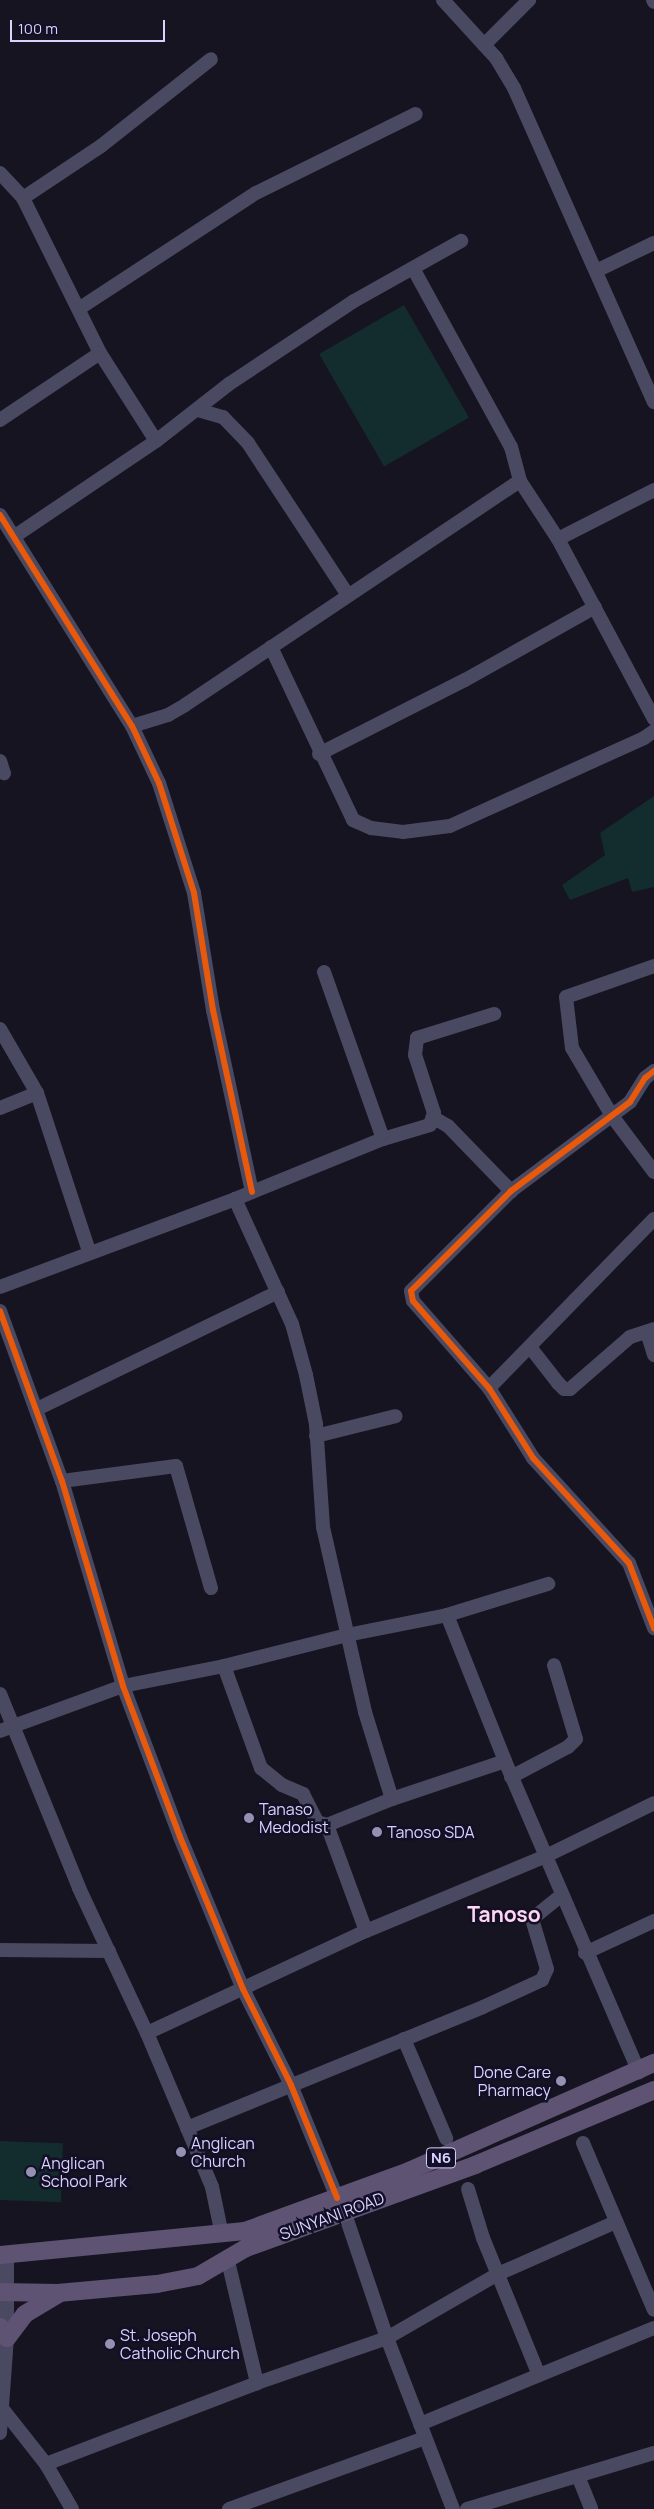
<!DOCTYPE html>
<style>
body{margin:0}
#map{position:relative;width:654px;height:2509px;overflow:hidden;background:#161421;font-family:Manrope,sans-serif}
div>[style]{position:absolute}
.green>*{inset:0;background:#132c2d;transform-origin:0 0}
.minor>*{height:14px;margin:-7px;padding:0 7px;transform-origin:7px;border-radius:7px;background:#4a4962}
.major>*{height:18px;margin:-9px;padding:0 9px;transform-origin:9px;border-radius:9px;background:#5e5373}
.cycleway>*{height:6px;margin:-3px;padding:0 3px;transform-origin:3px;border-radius:3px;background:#e8590c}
.dots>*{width:14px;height:14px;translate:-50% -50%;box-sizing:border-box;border:2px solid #130f26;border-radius:50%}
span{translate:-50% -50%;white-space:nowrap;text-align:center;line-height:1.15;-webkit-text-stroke:5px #130f26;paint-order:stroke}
.shield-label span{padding:1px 4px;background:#130f26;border:1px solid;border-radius:4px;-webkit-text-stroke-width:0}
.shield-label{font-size:15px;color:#d9d4ff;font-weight:700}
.poi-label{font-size:16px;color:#d9d4ff}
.left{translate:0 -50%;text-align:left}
.right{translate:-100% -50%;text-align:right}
.street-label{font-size:16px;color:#d9d4ff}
.district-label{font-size:21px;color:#ffd6f0;font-weight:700}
.scale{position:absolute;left:10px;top:20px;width:155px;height:22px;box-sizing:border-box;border:2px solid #d9d4ff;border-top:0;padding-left:6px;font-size:15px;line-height:18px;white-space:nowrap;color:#d9d4ff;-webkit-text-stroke:4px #130f26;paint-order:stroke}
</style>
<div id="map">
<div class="green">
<div style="left:404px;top:305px;width:130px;height:98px;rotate:60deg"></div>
<div style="clip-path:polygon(654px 796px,654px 887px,632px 892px,628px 878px,570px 900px,562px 885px,605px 855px,600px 833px)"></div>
<div style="left:0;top:2141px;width:63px;height:59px;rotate:2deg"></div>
</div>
<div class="minor">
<div style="left:443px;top:0;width:79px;rotate:47.6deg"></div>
<div style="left:496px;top:58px;width:35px;rotate:59deg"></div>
<div style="left:514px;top:88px;width:344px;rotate:66deg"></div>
<div style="left:653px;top:0;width:2px;rotate:63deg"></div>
<div style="left:484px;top:45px;width:64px;rotate:-45deg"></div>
<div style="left:0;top:173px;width:34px;rotate:47deg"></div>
<div style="left:23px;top:198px;width:173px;rotate:63.6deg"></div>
<div style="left:100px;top:353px;width:104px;rotate:57.5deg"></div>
<div style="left:23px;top:198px;width:94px;rotate:-33.7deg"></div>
<div style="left:101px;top:146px;width:140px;rotate:-38.3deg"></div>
<div style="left:414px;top:270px;width:202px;rotate:61.3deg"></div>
<div style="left:511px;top:447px;width:35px;rotate:75deg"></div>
<div style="left:520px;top:481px;width:69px;rotate:56.8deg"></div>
<div style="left:558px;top:539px;width:204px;rotate:61.9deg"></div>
<div style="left:596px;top:271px;width:64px;rotate:-25.8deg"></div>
<div style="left:80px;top:308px;width:210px;rotate:-33.2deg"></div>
<div style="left:256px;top:193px;width:178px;rotate:-26.3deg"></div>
<div style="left:198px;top:410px;width:26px;rotate:16deg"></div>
<div style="left:223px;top:417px;width:36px;rotate:46deg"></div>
<div style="left:248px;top:443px;width:182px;rotate:56.7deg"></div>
<div style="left:0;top:420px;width:120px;rotate:-33.8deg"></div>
<div style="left:0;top:515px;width:249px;rotate:58deg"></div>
<div style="left:132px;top:726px;width:63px;rotate:64.7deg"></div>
<div style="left:159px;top:783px;width:115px;rotate:72.3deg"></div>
<div style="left:194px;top:893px;width:119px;rotate:80.8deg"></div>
<div style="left:213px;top:1010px;width:186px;rotate:77.9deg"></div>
<div style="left:15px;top:536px;width:170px;rotate:-34deg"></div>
<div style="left:156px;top:441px;width:93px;rotate:-38deg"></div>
<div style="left:229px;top:384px;width:150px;rotate:-33.6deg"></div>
<div style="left:354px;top:301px;width:123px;rotate:-29.3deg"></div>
<div style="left:558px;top:539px;width:108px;rotate:-27deg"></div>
<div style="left:271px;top:647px;width:191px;rotate:64.6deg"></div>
<div style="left:353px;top:820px;width:20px;rotate:24deg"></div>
<div style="left:371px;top:828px;width:32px;rotate:7deg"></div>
<div style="left:403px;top:832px;width:47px;rotate:-7.3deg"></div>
<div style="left:450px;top:826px;width:213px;rotate:-24.4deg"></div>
<div style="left:644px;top:738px;width:12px;rotate:-35deg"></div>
<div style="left:132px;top:726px;width:38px;rotate:-17deg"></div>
<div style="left:168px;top:715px;width:20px;rotate:-30deg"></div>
<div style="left:185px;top:705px;width:403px;rotate:-33.8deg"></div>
<div style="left:319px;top:754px;width:164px;rotate:-26.9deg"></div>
<div style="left:465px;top:680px;width:149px;rotate:-29.3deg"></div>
<div style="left:0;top:761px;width:13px;rotate:72deg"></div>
<div style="left:654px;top:966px;width:93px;rotate:160.6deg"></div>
<div style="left:566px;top:997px;width:51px;rotate:83.3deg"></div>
<div style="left:572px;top:1048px;width:79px;rotate:59.5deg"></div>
<div style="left:612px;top:1116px;width:70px;rotate:53.1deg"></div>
<div style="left:324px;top:972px;width:177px;rotate:70.5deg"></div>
<div style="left:0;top:1029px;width:74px;rotate:60deg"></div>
<div style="left:37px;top:1093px;width:166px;rotate:71.8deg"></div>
<div style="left:654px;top:1071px;width:11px;rotate:142deg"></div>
<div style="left:645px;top:1078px;width:28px;rotate:122deg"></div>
<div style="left:630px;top:1102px;width:149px;rotate:143.2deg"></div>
<div style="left:511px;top:1191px;width:141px;rotate:135deg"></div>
<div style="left:411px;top:1291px;width:10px;rotate:79deg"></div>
<div style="left:413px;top:1301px;width:116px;rotate:48.9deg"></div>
<div style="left:489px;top:1388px;width:83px;rotate:57.8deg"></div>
<div style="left:533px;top:1458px;width:142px;rotate:47.6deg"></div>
<div style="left:629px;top:1563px;width:70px;rotate:69deg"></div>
<div style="left:0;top:1108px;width:40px;rotate:-22deg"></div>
<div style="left:434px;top:1118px;width:16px;rotate:30deg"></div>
<div style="left:448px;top:1126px;width:91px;rotate:45.9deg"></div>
<div style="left:235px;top:1199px;width:137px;rotate:65.5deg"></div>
<div style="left:292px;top:1324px;width:53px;rotate:74.6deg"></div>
<div style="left:306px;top:1375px;width:50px;rotate:78.5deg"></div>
<div style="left:316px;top:1424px;width:103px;rotate:86.1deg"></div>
<div style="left:323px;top:1527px;width:190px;rotate:77.2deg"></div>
<div style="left:365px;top:1712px;width:91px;rotate:72.8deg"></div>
<div style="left:0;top:1287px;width:251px;rotate:-20.5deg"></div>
<div style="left:235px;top:1199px;width:160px;rotate:-22.1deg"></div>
<div style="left:383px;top:1139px;width:49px;rotate:-16.6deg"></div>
<div style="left:430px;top:1125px;width:13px;rotate:-72deg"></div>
<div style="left:434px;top:1113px;width:61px;rotate:-108.1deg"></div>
<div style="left:415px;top:1055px;width:17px;rotate:-83deg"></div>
<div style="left:417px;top:1038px;width:81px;rotate:-17.3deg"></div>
<div style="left:0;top:1311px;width:181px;rotate:70deg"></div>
<div style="left:62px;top:1481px;width:214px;rotate:73.4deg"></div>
<div style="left:123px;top:1686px;width:161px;rotate:69.3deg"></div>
<div style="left:180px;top:1837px;width:165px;rotate:67.5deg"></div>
<div style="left:243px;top:1989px;width:107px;rotate:63.4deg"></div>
<div style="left:291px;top:2085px;width:122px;rotate:67.8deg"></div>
<div style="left:647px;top:1332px;width:24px;rotate:73deg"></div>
<div style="left:530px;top:1347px;width:46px;rotate:52.1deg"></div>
<div style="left:558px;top:1383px;width:8px;rotate:45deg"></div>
<div style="left:564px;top:1389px;width:6px"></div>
<div style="left:570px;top:1389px;width:79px;rotate:-40.9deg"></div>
<div style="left:630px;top:1337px;width:25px;rotate:-18deg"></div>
<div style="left:489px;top:1388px;width:236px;rotate:-45.7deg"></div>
<div style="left:37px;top:1409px;width:268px;rotate:-25.9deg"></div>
<div style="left:316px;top:1436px;width:82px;rotate:-14deg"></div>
<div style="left:62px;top:1481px;width:115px;rotate:-7.5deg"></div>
<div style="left:176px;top:1466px;width:127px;rotate:74deg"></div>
<div style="left:447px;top:1615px;width:157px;rotate:68.3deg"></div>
<div style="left:505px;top:1761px;width:339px;rotate:66.7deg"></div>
<div style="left:224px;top:1666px;width:109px;rotate:70.1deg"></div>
<div style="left:261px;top:1768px;width:27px;rotate:39deg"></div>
<div style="left:282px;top:1785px;width:23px;rotate:23deg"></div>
<div style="left:303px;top:1794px;width:31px;rotate:63deg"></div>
<div style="left:317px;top:1822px;width:10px;rotate:17deg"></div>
<div style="left:0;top:1694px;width:209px;rotate:67.8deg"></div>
<div style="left:79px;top:1888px;width:160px;rotate:64.9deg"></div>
<div style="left:147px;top:2033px;width:167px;rotate:67.1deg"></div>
<div style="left:212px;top:2187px;width:49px;rotate:78.2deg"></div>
<div style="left:0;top:1731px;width:131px;rotate:-20.1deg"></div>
<div style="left:123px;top:1686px;width:103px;rotate:-11.2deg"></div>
<div style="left:224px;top:1666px;width:127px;rotate:-14.1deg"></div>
<div style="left:347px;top:1635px;width:102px;rotate:-11.3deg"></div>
<div style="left:447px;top:1615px;width:106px;rotate:-17.1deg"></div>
<div style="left:511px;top:1777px;width:64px;rotate:-27.8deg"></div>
<div style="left:568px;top:1747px;width:11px;rotate:-45deg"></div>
<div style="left:576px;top:1739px;width:77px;rotate:-106.6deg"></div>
<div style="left:366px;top:1931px;width:113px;rotate:-110.2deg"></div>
<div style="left:327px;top:1825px;width:70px;rotate:-21.8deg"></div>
<div style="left:392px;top:1799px;width:119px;rotate:-18.6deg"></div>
<div style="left:0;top:1950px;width:109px;rotate:0.5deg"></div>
<div style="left:585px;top:1953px;width:76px;rotate:-24.9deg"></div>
<div style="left:147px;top:2033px;width:242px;rotate:-25deg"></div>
<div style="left:366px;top:1931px;width:195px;rotate:-22.6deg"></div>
<div style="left:546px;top:1856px;width:120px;rotate:-26.1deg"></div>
<div style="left:404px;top:2039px;width:108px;rotate:67deg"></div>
<div style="left:187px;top:2128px;width:320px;rotate:-22.2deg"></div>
<div style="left:483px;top:2007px;width:65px;rotate:-24.6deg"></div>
<div style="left:542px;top:1980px;width:12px;rotate:-66deg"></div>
<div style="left:547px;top:1969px;width:52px;rotate:-106.7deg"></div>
<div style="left:532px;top:1919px;width:38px;rotate:-39deg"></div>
<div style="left:583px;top:2143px;width:181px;rotate:67deg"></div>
<div style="left:468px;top:2189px;width:51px;rotate:73deg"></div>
<div style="left:483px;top:2238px;width:148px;rotate:67.8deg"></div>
<div style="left:344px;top:2211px;width:134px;rotate:71.3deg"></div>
<div style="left:387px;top:2338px;width:183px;rotate:68.9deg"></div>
<div style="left:227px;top:2257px;width:130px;rotate:76.6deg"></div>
<div style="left:1px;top:2407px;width:73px;rotate:51.7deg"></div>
<div style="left:46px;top:2464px;width:52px;rotate:60deg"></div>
<div style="left:420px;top:2424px;width:253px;rotate:-22.3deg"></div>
<div style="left:0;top:2433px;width:95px;rotate:-85.8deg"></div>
<div style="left:7px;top:2338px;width:82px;rotate:-90deg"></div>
<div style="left:46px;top:2464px;width:226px;rotate:-21deg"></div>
<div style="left:257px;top:2383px;width:138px;rotate:-19.1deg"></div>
<div style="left:387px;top:2338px;width:128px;rotate:-30deg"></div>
<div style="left:498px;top:2274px;width:129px;rotate:-23.8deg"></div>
<div style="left:578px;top:2476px;width:35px;rotate:68deg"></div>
<div style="left:229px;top:2509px;width:208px;rotate:-19.9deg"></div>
<div style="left:467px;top:2509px;width:195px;rotate:-16.7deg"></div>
</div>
<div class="major">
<div style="left:0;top:2255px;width:246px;rotate:-5.6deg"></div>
<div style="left:245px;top:2231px;width:175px;rotate:-20.1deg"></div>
<div style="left:409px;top:2171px;width:268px;rotate:-23.8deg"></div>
<div style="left:0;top:2292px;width:58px;rotate:1deg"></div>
<div style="left:58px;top:2293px;width:99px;rotate:-5.2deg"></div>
<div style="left:157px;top:2284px;width:42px;rotate:-11deg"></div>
<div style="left:198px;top:2276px;width:56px;rotate:-30.3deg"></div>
<div style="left:246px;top:2248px;width:244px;rotate:-19.9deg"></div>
<div style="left:475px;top:2165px;width:194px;rotate:-22.7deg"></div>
<div style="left:0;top:2327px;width:13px;rotate:58deg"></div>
<div style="left:7px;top:2338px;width:30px;rotate:-53deg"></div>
<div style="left:25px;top:2314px;width:39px;rotate:-31deg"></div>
</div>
<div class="cycleway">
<div style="left:0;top:515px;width:249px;rotate:58deg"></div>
<div style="left:132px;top:726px;width:63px;rotate:64.7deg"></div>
<div style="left:159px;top:783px;width:115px;rotate:72.3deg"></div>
<div style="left:194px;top:893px;width:119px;rotate:80.8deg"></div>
<div style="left:213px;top:1010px;width:186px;rotate:77.9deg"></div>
<div style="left:654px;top:1071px;width:11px;rotate:142deg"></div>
<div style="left:645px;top:1078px;width:28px;rotate:122deg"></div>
<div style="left:630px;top:1102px;width:149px;rotate:143.2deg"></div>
<div style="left:511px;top:1191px;width:141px;rotate:135deg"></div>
<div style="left:411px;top:1291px;width:10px;rotate:79deg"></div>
<div style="left:413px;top:1301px;width:116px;rotate:48.9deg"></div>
<div style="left:489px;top:1388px;width:83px;rotate:57.8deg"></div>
<div style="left:533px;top:1458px;width:142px;rotate:47.6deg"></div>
<div style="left:629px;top:1563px;width:70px;rotate:69deg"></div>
<div style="left:0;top:1311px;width:181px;rotate:70deg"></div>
<div style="left:62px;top:1481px;width:214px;rotate:73.4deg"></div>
<div style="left:123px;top:1686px;width:161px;rotate:69.3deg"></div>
<div style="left:180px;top:1837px;width:165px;rotate:67.5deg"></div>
<div style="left:243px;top:1989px;width:107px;rotate:63.4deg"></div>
<div style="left:291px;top:2085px;width:122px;rotate:67.8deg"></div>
</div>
<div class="dots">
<div style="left:249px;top:1818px;background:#9591b1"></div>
<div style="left:377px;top:1832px;background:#9591b1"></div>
<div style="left:561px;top:2081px;background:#9591b1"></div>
<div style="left:181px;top:2152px;background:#9591b1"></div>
<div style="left:31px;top:2172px;background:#9591b1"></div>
<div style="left:110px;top:2344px;background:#9591b1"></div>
</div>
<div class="shield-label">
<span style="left:441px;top:2158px">N6</span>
</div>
<div class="poi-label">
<span class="left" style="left:259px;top:1818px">Tanaso<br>Medodist</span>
<span class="left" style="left:387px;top:1832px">Tanoso SDA</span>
<span class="right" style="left:551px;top:2081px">Done Care<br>Pharmacy</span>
<span class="left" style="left:191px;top:2152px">Anglican<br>Church</span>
<span class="left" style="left:41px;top:2172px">Anglican<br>School Park</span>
<span class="left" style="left:120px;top:2344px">St. Joseph<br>Catholic Church</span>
</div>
<div class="street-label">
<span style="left:332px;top:2216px;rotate:-20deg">SUNYANI ROAD</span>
</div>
<div class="district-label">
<span style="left:504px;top:1914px">Tanoso</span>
</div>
<div class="scale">100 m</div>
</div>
